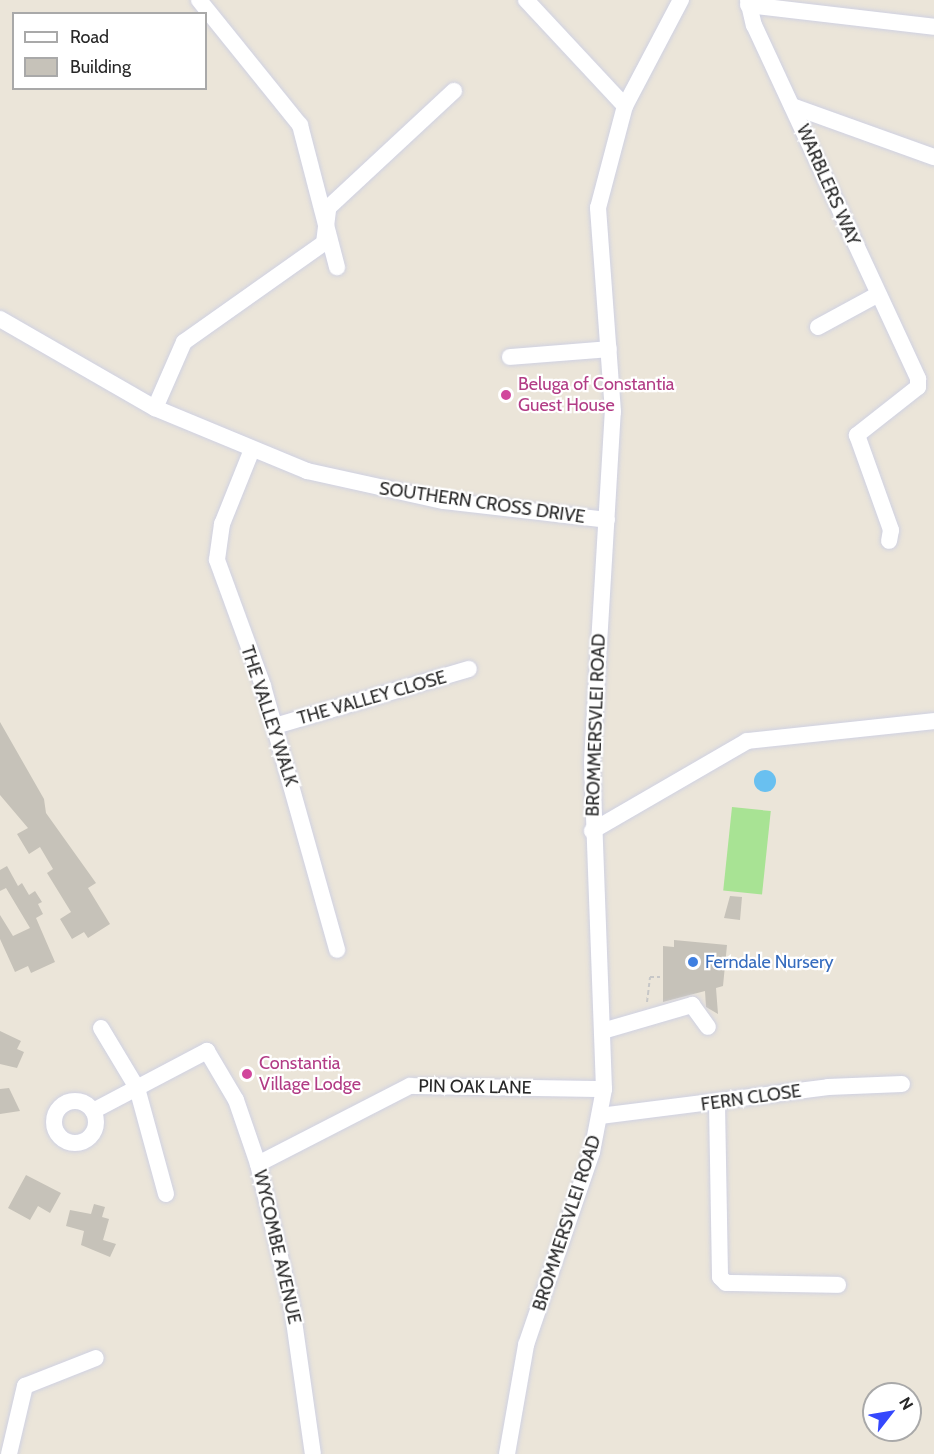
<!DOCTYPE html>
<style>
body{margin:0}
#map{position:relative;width:934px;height:1454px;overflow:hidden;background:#ebe5d9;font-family:Cabin,sans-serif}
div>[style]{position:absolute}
.green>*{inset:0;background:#a8e394;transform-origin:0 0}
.water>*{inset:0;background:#69c0f0}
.round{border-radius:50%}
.building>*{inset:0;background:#c6c2b9}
.path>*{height:2px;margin-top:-1px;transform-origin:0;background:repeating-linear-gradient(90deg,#c7c7c7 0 4.5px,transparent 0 7.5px)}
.roads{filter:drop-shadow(0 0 2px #cfd1e2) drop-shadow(0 0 2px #cfd1e2)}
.minor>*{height:16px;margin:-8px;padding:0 8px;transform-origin:8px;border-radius:8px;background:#fff}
.minor>.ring{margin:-8px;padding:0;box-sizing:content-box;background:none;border:16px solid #fff;border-radius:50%}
.dots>*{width:16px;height:16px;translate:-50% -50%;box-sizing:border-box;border:3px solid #fff;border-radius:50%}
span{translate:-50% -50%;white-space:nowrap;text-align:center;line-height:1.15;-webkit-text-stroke:4.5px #fff;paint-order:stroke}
.street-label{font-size:18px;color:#282828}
.hotel-label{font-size:18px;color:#b23c85}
.left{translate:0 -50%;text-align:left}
.shop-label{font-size:18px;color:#366cbe}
.legend{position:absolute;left:12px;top:12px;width:195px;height:78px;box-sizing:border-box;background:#fff;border:2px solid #a9a9a9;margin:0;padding:8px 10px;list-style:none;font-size:18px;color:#282828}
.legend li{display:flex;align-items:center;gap:12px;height:30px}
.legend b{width:30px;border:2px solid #a9a9a9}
.north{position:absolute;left:862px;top:1382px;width:60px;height:60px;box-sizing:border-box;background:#fff;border:2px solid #a9a9a9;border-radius:50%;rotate:59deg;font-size:16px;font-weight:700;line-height:24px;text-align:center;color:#282828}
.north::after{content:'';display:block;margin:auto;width:21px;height:27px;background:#3548fd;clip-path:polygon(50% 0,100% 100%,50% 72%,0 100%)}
</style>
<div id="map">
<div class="green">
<div style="left:732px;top:807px;width:39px;height:84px;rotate:6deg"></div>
</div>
<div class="water">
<div class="round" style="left:754px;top:770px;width:22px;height:22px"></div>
</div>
<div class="building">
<div style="clip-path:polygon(0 722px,44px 799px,46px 813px,96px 883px,88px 888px,110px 924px,88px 938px,84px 932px,72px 939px,60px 919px,71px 912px,47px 873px,53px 869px,40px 847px,29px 854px,17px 834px,28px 828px,0 795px)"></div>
<div style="clip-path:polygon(7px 866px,18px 886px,22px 883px,29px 895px,35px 891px,42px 902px,38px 904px,43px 914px,36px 918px,55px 962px,31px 973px,28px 966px,15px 972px,0 939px,0 915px,13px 936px,30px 928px,6px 888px,0 891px,0 870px)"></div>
<div style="clip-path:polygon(730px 896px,742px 897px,740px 920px,724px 918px)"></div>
<div style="clip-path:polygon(674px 940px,727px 945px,723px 986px,716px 988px,718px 1014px,706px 1007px,705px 991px,663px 1002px,663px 946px,674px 947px)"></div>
<div style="clip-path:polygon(0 1031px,21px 1041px,17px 1049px,24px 1052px,17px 1068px,0 1064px)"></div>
<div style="clip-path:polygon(9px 1088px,20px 1111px,0 1114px,0 1089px)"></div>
<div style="clip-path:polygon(26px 1175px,61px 1193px,50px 1213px,38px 1206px,30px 1220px,8px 1208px)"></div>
<div style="clip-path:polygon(94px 1204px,105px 1207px,102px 1217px,109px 1219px,103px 1240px,116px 1244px,110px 1257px,81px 1245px,84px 1231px,66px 1226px,70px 1210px,91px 1214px)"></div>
</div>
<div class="path">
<div style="left:647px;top:1002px;width:25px;rotate:-83deg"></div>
<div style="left:650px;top:977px;width:10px"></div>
</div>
<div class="roads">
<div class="minor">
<div style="left:199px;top:0;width:161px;rotate:51.1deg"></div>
<div style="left:300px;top:125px;width:147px;rotate:75.4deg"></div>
<div style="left:526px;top:0;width:145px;rotate:47deg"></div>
<div style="left:748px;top:0;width:26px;rotate:77deg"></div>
<div style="left:754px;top:25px;width:390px;rotate:65.1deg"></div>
<div style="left:918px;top:379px;width:8px;rotate:90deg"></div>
<div style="left:918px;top:387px;width:78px;rotate:141.8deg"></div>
<div style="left:857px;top:435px;width:101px;rotate:70.3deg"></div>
<div style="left:891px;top:530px;width:11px;rotate:100deg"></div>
<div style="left:748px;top:5px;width:187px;rotate:6.7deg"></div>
<div style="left:792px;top:106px;width:151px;rotate:19.8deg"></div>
<div style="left:0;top:319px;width:179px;rotate:29.9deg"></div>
<div style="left:155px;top:408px;width:165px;rotate:22.5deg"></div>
<div style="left:307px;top:471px;width:140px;rotate:12.4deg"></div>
<div style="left:444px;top:501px;width:164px;rotate:6.6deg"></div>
<div style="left:818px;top:327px;width:67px;rotate:-28.5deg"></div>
<div style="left:510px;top:357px;width:99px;rotate:-4.6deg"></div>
<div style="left:155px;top:408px;width:72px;rotate:-66.3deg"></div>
<div style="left:184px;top:342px;width:171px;rotate:-35.3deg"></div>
<div style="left:324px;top:243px;width:35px;rotate:-83deg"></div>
<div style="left:328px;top:208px;width:172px;rotate:-42.9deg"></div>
<div style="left:251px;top:452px;width:78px;rotate:111.9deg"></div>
<div style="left:222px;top:524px;width:36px;rotate:98deg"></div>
<div style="left:217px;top:560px;width:134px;rotate:69.9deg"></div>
<div style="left:263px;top:686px;width:274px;rotate:74.3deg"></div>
<div style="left:275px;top:726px;width:202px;rotate:-16.4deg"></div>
<div style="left:592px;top:831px;width:179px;rotate:-30.1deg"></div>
<div style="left:747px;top:741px;width:188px;rotate:-6.1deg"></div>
<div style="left:101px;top:1028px;width:70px;rotate:59deg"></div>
<div style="left:137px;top:1088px;width:110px;rotate:74.7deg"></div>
<div style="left:606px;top:1030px;width:90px;rotate:-16.2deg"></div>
<div style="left:692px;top:1005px;width:27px;rotate:54deg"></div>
<div class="ring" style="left:54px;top:1101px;width:26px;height:26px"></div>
<div style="left:717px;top:1104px;width:173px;rotate:89deg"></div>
<div style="left:720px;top:1277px;width:8px;rotate:45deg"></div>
<div style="left:726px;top:1283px;width:112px;rotate:1deg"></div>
<div style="left:93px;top:1111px;width:129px;rotate:-27.8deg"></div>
<div style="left:207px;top:1051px;width:57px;rotate:59.4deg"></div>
<div style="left:236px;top:1100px;width:68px;rotate:71deg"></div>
<div style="left:258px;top:1164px;width:147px;rotate:76.6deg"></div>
<div style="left:292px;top:1307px;width:148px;rotate:81.9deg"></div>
<div style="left:600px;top:1116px;width:230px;rotate:-7.2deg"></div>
<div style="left:828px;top:1087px;width:74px;rotate:-2.3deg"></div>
<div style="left:258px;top:1164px;width:171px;rotate:-27.2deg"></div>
<div style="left:410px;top:1086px;width:194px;rotate:0.9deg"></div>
<div style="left:9px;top:1454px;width:70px;rotate:-76.8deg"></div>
<div style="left:25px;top:1386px;width:76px;rotate:-21.5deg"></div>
<div style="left:507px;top:1454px;width:111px;rotate:-80.1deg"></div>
<div style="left:526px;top:1345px;width:204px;rotate:-71.1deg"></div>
<div style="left:592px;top:1152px;width:64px;rotate:-79.2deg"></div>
<div style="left:604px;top:1089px;width:327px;rotate:-92.1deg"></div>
<div style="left:592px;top:762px;width:351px;rotate:-86.6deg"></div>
<div style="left:613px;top:412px;width:205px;rotate:-94.2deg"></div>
<div style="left:598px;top:208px;width:106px;rotate:-75.2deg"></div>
<div style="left:625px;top:106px;width:120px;rotate:-62.2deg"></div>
</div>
</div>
<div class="dots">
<div style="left:506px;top:395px;background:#d1479c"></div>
<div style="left:693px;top:962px;background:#3f7fe0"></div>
<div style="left:247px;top:1074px;background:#d1479c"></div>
</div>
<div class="street-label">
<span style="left:828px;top:185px;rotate:66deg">WARBLERS WAY</span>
<span style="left:482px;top:503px;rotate:8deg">SOUTHERN CROSS DRIVE</span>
<span style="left:372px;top:698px;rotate:-16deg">THE VALLEY CLOSE</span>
<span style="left:269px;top:716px;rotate:72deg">THE VALLEY WALK</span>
<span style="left:596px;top:725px;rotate:-88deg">BROMMERSVLEI ROAD</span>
<span style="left:475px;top:1087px;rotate:1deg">PIN OAK LANE</span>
<span style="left:751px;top:1098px;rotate:-8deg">FERN CLOSE</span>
<span style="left:567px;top:1223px;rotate:-72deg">BROMMERSVLEI ROAD</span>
<span style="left:277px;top:1247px;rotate:77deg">WYCOMBE AVENUE</span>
</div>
<div class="hotel-label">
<span class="left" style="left:518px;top:395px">Beluga of Constantia<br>Guest House</span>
<span class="left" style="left:259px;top:1074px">Constantia<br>Village Lodge</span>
</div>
<div class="shop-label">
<span class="left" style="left:705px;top:962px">Ferndale Nursery</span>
</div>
<ul class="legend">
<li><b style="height:8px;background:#fff"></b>Road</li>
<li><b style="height:16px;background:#c6c2b9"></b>Building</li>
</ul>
<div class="north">N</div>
</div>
